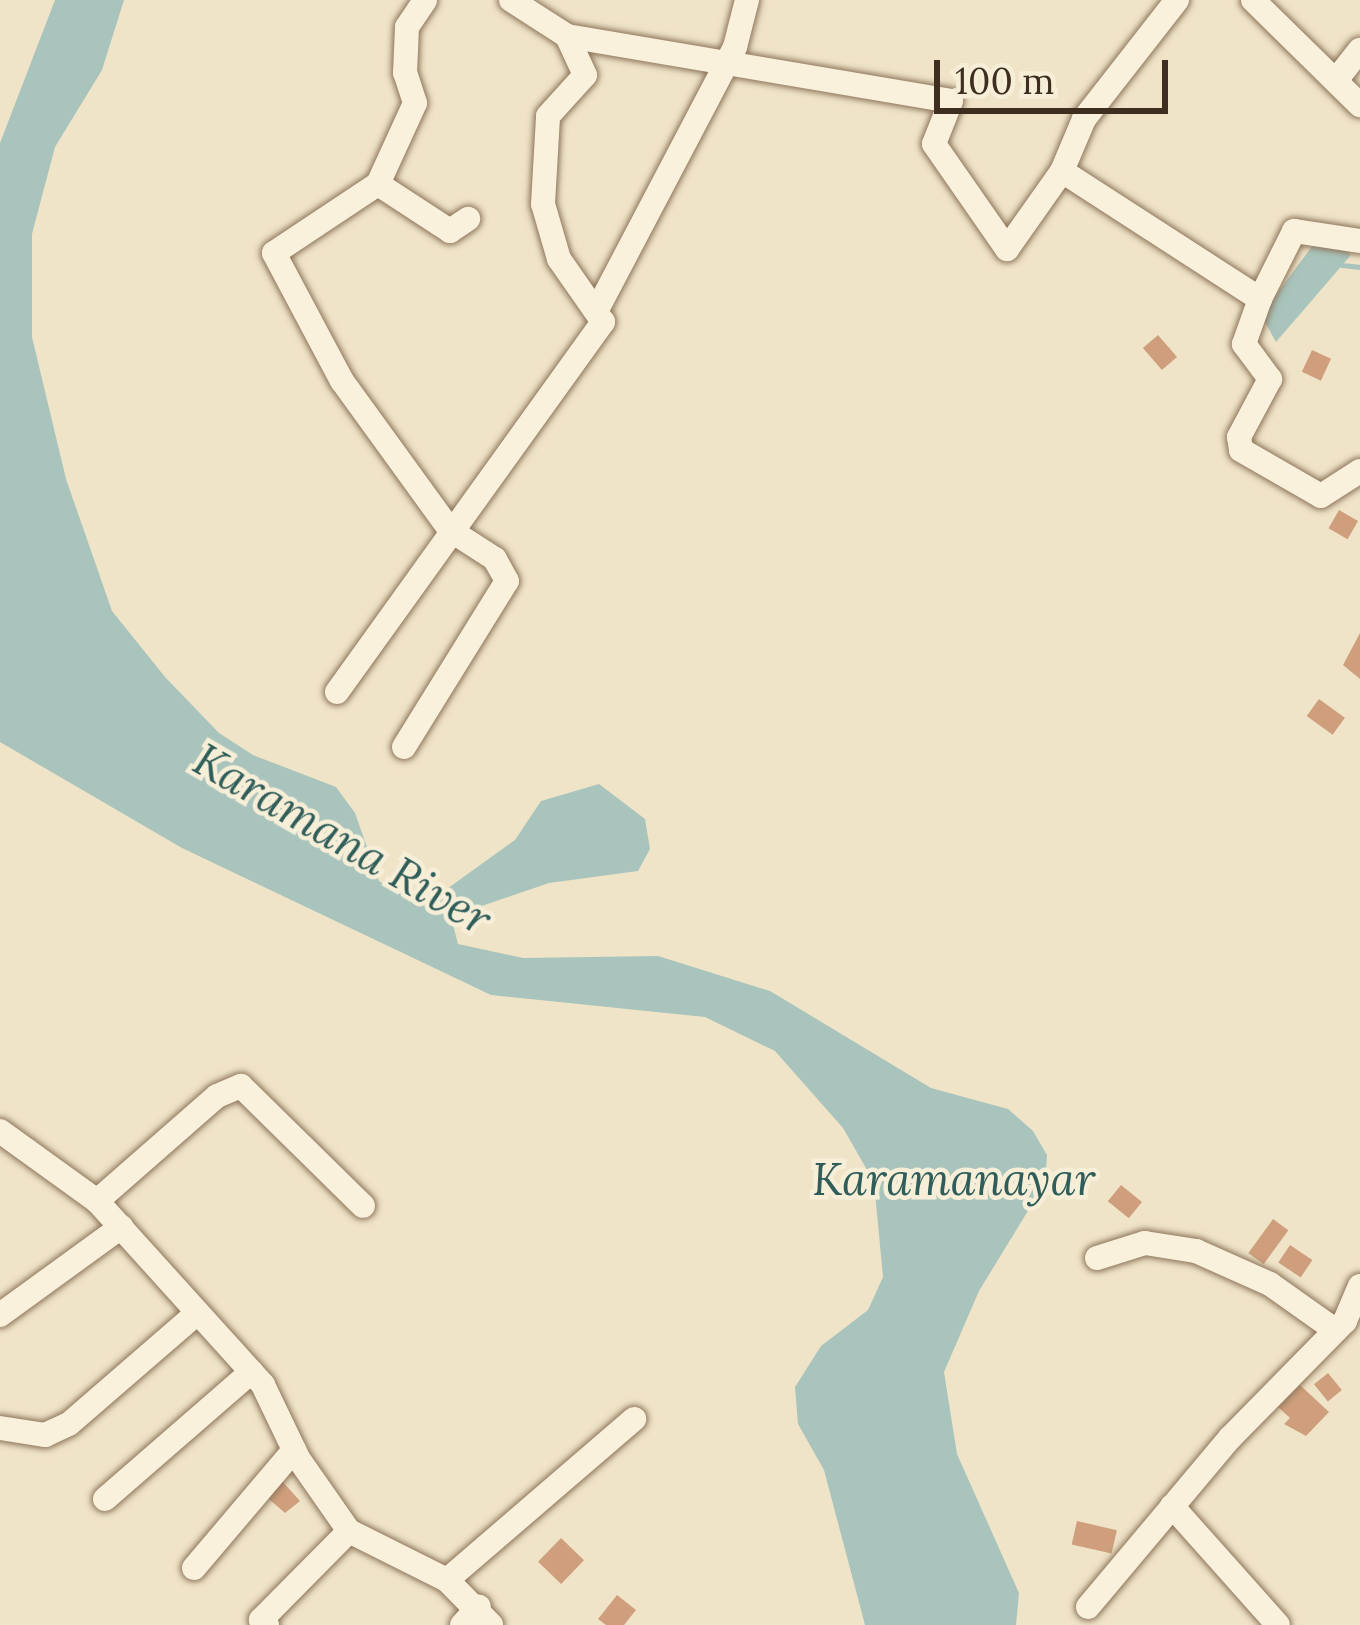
<!DOCTYPE html>
<style>
body{margin:0}
#map{position:relative;width:1360px;height:1625px;overflow:hidden;background:#f0e4c8;font-family:Lora,serif}
div>[style]{position:absolute}
.water>*{inset:0;background:#a9c4bc}
.stream>*{height:4.5px;margin:-2.25px;padding:0 2.25px;transform-origin:2.25px;border-radius:2.25px;background:#a9c4bc}
.building>*{inset:0;background:#cf9f7d;transform-origin:0 0}
.roads{filter:drop-shadow(0 0 3px #8d765c) drop-shadow(0 0 3px #8d765c)}
.minor>*{height:24px;margin:-12px;padding:0 12px;transform-origin:12px;border-radius:12px;background:#faf1dc}
span{translate:-50% -50%;white-space:nowrap;text-align:center;line-height:1.15;-webkit-text-stroke:9px #f7eed8;paint-order:stroke}
.water-label{font-size:45px;color:#2f5d5a;font-style:italic}
.scale{position:absolute;left:934px;top:60px;width:234px;height:54px;box-sizing:border-box;border:6px solid #3d2e20;border-top:0;padding-left:15px;font-size:36px;line-height:42px;white-space:nowrap;color:#3d2e20;-webkit-text-stroke:9px #f7eed8;paint-order:stroke}
</style>
<div id="map">
<div class="water">
<div style="clip-path:polygon(55px 0,124px 0,102px 70px,55px 147px,32px 234px,32px 337px,66px 479px,112px 611px,165px 677px,219px 733px,253px 755px,336px 787px,355px 813px,379px 881px,397px 893px,422px 898px,444px 891px,515px 840px,541px 801px,599px 784px,645px 819px,650px 849px,638px 871px,549px 883px,470px 910px,452px 921px,458px 944px,523px 958px,658px 956px,770px 991px,931px 1088px,1008px 1109px,1033px 1131px,1047px 1155px,1045px 1183px,979px 1291px,944px 1372px,957px 1454px,1019px 1593px,1016px 1625px,865px 1625px,824px 1470px,798px 1424px,795px 1387px,821px 1346px,868px 1310px,883px 1277px,874px 1182px,843px 1128px,775px 1051px,705px 1017px,491px 995px,182px 848px,0 742px,0 143px)"></div>
<div style="clip-path:polygon(1325px 229px,1351px 255px,1276px 342px,1261px 315px)"></div>
</div>
<div class="stream">
<div style="left:1342px;top:265px;width:18px;rotate:6deg"></div>
</div>
<div class="building">
<div style="left:1158px;top:335px;width:29px;height:20px;rotate:49deg"></div>
<div style="left:1312px;top:350px;width:21px;height:24px;rotate:25deg"></div>
<div style="left:1339px;top:510px;width:22px;height:21px;rotate:30deg"></div>
<div style="clip-path:polygon(1360px 633px,1360px 679px,1343px 665px)"></div>
<div style="left:1319px;top:699px;width:32px;height:21px;rotate:36deg"></div>
<div style="left:1121px;top:1185px;width:27px;height:21px;rotate:39deg"></div>
<div style="left:1273px;top:1219px;width:19px;height:42px;rotate:36deg"></div>
<div style="left:1290px;top:1245px;width:27px;height:21px;rotate:34deg"></div>
<div style="left:1328px;top:1373px;width:22px;height:18px;rotate:51deg"></div>
<div style="clip-path:polygon(1300px 1385px,1329px 1412px,1306px 1436px,1284px 1424px,1290px 1418px,1278px 1407px)"></div>
<div style="clip-path:polygon(282px 1481px,300px 1501px,285px 1513px,263px 1494px)"></div>
<div style="left:1077px;top:1521px;width:41px;height:24px;rotate:13deg"></div>
<div style="left:561px;top:1538px;width:32px;height:33px;rotate:44deg"></div>
<div style="clip-path:polygon(617px 1595px,636px 1610px,624px 1625px,606px 1625px,598px 1619px)"></div>
</div>
<div class="roads">
<div class="minor">
<div style="left:511px;top:0;width:67px;rotate:32.7deg"></div>
<div style="left:567px;top:36px;width:389px;rotate:9.6deg"></div>
<div style="left:951px;top:101px;width:46px;rotate:111.6deg"></div>
<div style="left:934px;top:144px;width:128px;rotate:55.2deg"></div>
<div style="left:1007px;top:249px;width:95px;rotate:-54.8deg"></div>
<div style="left:1177px;top:0;width:151px;rotate:128deg"></div>
<div style="left:1084px;top:119px;width:56px;rotate:112.9deg"></div>
<div style="left:1062px;top:171px;width:236px;rotate:32.9deg"></div>
<div style="left:1260px;top:299px;width:48px;rotate:109.6deg"></div>
<div style="left:1244px;top:344px;width:44px;rotate:53.4deg"></div>
<div style="left:1270px;top:379px;width:66px;rotate:118.1deg"></div>
<div style="left:1239px;top:437px;width:13px;rotate:81deg"></div>
<div style="left:1241px;top:450px;width:92px;rotate:29.9deg"></div>
<div style="left:1321px;top:496px;width:46px;rotate:-32.7deg"></div>
<div style="left:1253px;top:0;width:150px;rotate:44.5deg"></div>
<div style="left:1337px;top:79px;width:37px;rotate:-52deg"></div>
<div style="left:378px;top:184px;width:86px;rotate:33.1deg"></div>
<div style="left:450px;top:231px;width:22px;rotate:-34deg"></div>
<div style="left:1260px;top:299px;width:76px;rotate:-63.4deg"></div>
<div style="left:1294px;top:231px;width:67px;rotate:8.6deg"></div>
<div style="left:599px;top:306px;width:293px;rotate:-62.3deg"></div>
<div style="left:735px;top:47px;width:49px;rotate:-75.7deg"></div>
<div style="left:337px;top:692px;width:456px;rotate:-54.3deg"></div>
<div style="left:603px;top:322px;width:77px;rotate:-124.9deg"></div>
<div style="left:559px;top:259px;width:57px;rotate:-106.2deg"></div>
<div style="left:543px;top:204px;width:88px;rotate:-86.7deg"></div>
<div style="left:548px;top:116px;width:55px;rotate:-47.9deg"></div>
<div style="left:585px;top:75px;width:43px;rotate:-114.8deg"></div>
<div style="left:404px;top:747px;width:195px;rotate:-58.2deg"></div>
<div style="left:507px;top:581px;width:25px;rotate:-119deg"></div>
<div style="left:495px;top:559px;width:54px;rotate:-147.2deg"></div>
<div style="left:450px;top:530px;width:184px;rotate:-125.9deg"></div>
<div style="left:342px;top:381px;width:145px;rotate:-118deg"></div>
<div style="left:274px;top:253px;width:125px;rotate:-33.6deg"></div>
<div style="left:378px;top:184px;width:89px;rotate:-65.4deg"></div>
<div style="left:415px;top:103px;width:32px;rotate:-108deg"></div>
<div style="left:405px;top:73px;width:46px;rotate:-87.5deg"></div>
<div style="left:407px;top:27px;width:32px;rotate:-56deg"></div>
<div style="left:0;top:1131px;width:120px;rotate:35.8deg"></div>
<div style="left:97px;top:1201px;width:248px;rotate:47.9deg"></div>
<div style="left:263px;top:1385px;width:81px;rotate:64.4deg"></div>
<div style="left:298px;top:1458px;width:89px;rotate:55.1deg"></div>
<div style="left:349px;top:1531px;width:110px;rotate:26.6deg"></div>
<div style="left:447px;top:1580px;width:63px;rotate:45.6deg"></div>
<div style="left:97px;top:1201px;width:159px;rotate:-41.2deg"></div>
<div style="left:217px;top:1096px;width:26px;rotate:-23deg"></div>
<div style="left:241px;top:1086px;width:171px;rotate:44.5deg"></div>
<div style="left:1097px;top:1258px;width:50px;rotate:-17.4deg"></div>
<div style="left:1145px;top:1243px;width:52px;rotate:8.9deg"></div>
<div style="left:1196px;top:1251px;width:81px;rotate:24deg"></div>
<div style="left:1270px;top:1284px;width:80px;rotate:35.3deg"></div>
<div style="left:0;top:1315px;width:150px;rotate:-36deg"></div>
<div style="left:0;top:1428px;width:46px;rotate:8.8deg"></div>
<div style="left:45px;top:1435px;width:26px;rotate:-25deg"></div>
<div style="left:69px;top:1424px;width:169px;rotate:-40.9deg"></div>
<div style="left:105px;top:1499px;width:194px;rotate:-41deg"></div>
<div style="left:1172px;top:1506px;width:159px;rotate:48.3deg"></div>
<div style="left:194px;top:1568px;width:155px;rotate:-49.7deg"></div>
<div style="left:447px;top:1580px;width:247px;rotate:-40.7deg"></div>
<div style="left:1088px;top:1607px;width:221px;rotate:-50deg"></div>
<div style="left:1230px;top:1438px;width:164px;rotate:-45.5deg"></div>
<div style="left:1345px;top:1321px;width:38px;rotate:-67deg"></div>
<div style="left:267px;top:1625px;width:8px;rotate:-140deg"></div>
<div style="left:261px;top:1620px;width:125px;rotate:-45.3deg"></div>
<div style="left:462px;top:1625px;width:25px;rotate:-48deg"></div>
</div>
</div>
<div class="water-label">
<span style="left:343px;top:839px;rotate:30deg">Karamana River</span>
<span style="left:954px;top:1179px">Karamanayar</span>
</div>
<div class="scale">100 m</div>
</div>
